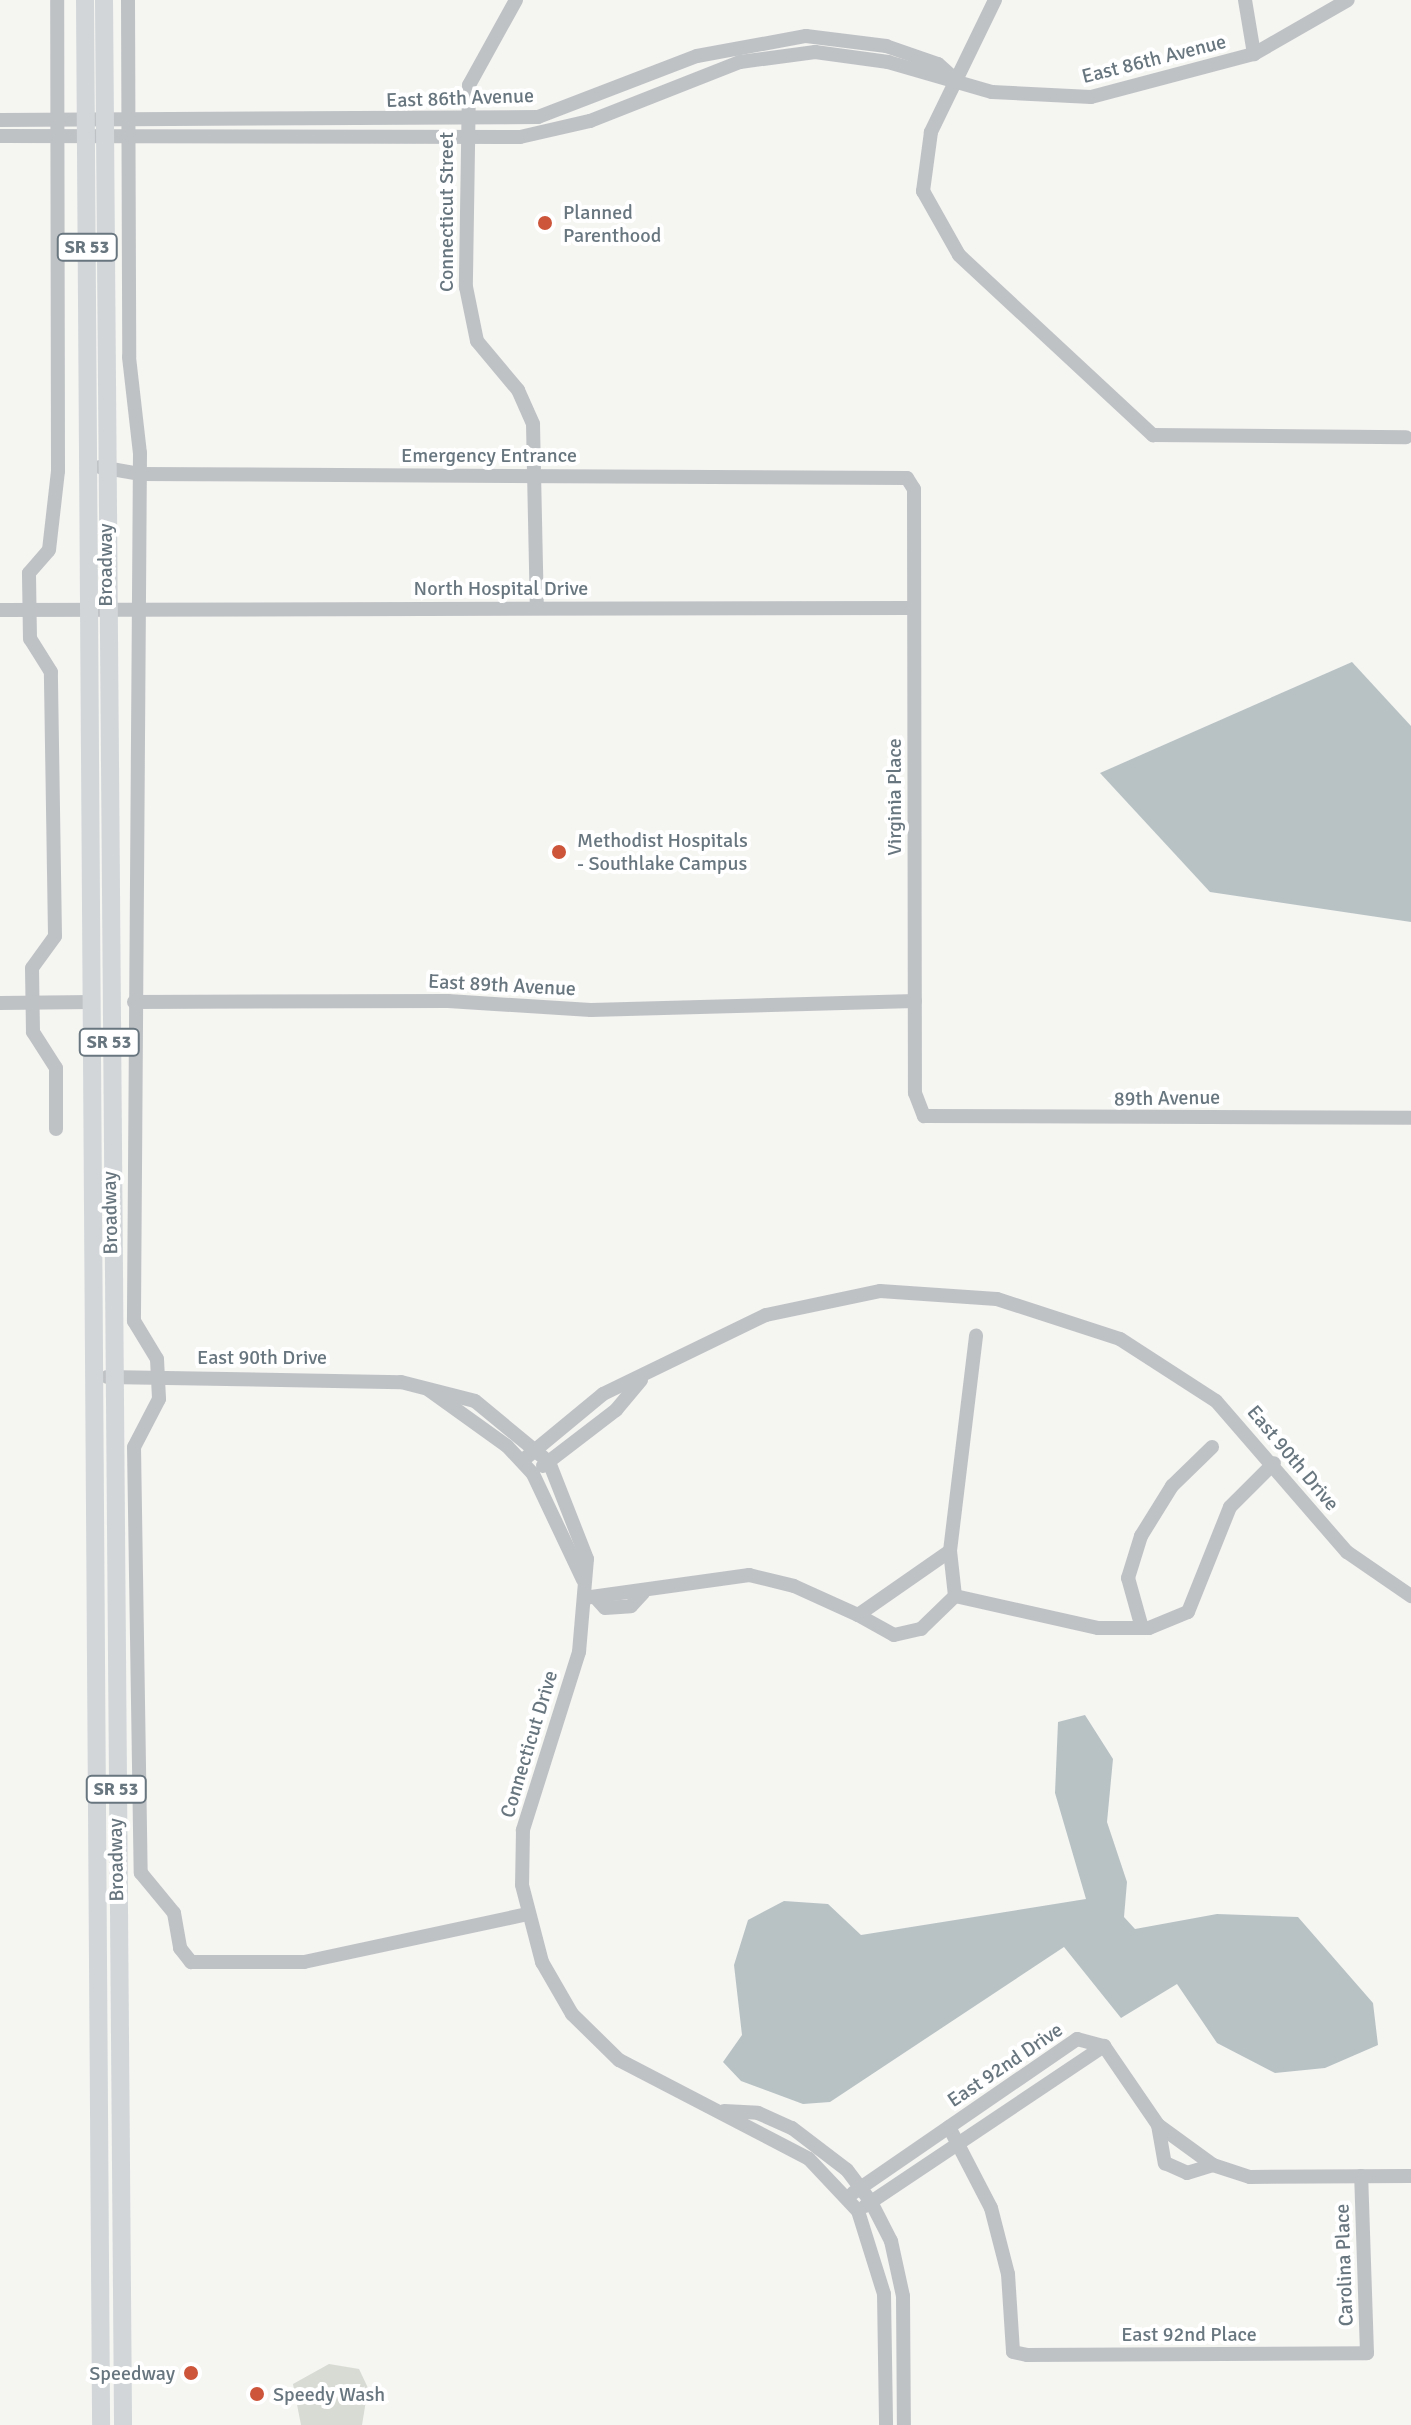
<!DOCTYPE html>
<style>
body{margin:0}
#map{position:relative;width:1411px;height:2425px;overflow:hidden;background:#f5f5f2;font-family:Signika,sans-serif}
div>[style]{position:absolute}
.green>*{inset:0;background:#d7dbd3}
.water>*{inset:0;background:#b8c2c5}
.minor>*{height:14px;margin:-7px;padding:0 7px;transform-origin:7px;border-radius:7px;background:#bfc2c5}
.major>*{height:18px;margin:-9px;padding:0 9px;transform-origin:9px;border-radius:9px;background:#d2d6d9}
.dots>*{width:22px;height:22px;translate:-50% -50%;box-sizing:border-box;border:4px solid #fff;border-radius:50%}
span{translate:-50% -50%;white-space:nowrap;text-align:center;line-height:1.15;-webkit-text-stroke:8px #fff;paint-order:stroke}
.shield-label span{padding:2px 6px;background:#fff;border:2px solid;border-radius:6px;-webkit-text-stroke-width:0}
.shield-label{font-size:18px;color:#68767f;font-weight:700}
.street-label{font-size:20px;color:#68767f}
.poi-label{font-size:20px;color:#68767f}
.left{translate:0 -50%;text-align:left}
.right{translate:-100% -50%;text-align:right}
</style>
<div id="map">
<div class="green">
<div style="clip-path:polygon(329px 2364px,359px 2369px,368px 2388px,362px 2425px,301px 2425px,293px 2384px)"></div>
</div>
<div class="water">
<div style="clip-path:polygon(1352px 662px,1411px 726px,1411px 922px,1210px 892px,1100px 773px)"></div>
<div style="clip-path:polygon(1085px 1715px,1113px 1759px,1107px 1822px,1127px 1882px,1124px 1917px,1135px 1929px,1217px 1914px,1298px 1917px,1373px 2003px,1378px 2045px,1325px 2068px,1275px 2073px,1217px 2043px,1177px 1984px,1121px 2018px,1064px 1947px,830px 2102px,803px 2104px,741px 2081px,723px 2062px,742px 2035px,734px 1965px,748px 1920px,784px 1901px,828px 1904px,861px 1935px,1086px 1899px,1055px 1793px,1058px 1722px)"></div>
</div>
<div class="minor">
<div style="left:128px;top:0;width:357px;rotate:89.8deg"></div>
<div style="left:129px;top:357px;width:97px;rotate:83.5deg"></div>
<div style="left:140px;top:453px;width:868px;rotate:90.4deg"></div>
<div style="left:134px;top:1321px;width:44px;rotate:58.8deg"></div>
<div style="left:157px;top:1359px;width:40px;rotate:87.1deg"></div>
<div style="left:159px;top:1399px;width:54px;rotate:117.5deg"></div>
<div style="left:134px;top:1447px;width:426px;rotate:89.1deg"></div>
<div style="left:141px;top:1873px;width:52px;rotate:50.5deg"></div>
<div style="left:174px;top:1913px;width:36px;rotate:80deg"></div>
<div style="left:180px;top:1948px;width:18px;rotate:52deg"></div>
<div style="left:191px;top:1962px;width:113px"></div>
<div style="left:304px;top:1962px;width:228px;rotate:-12.1deg"></div>
<div style="left:516px;top:0;width:97px;rotate:118.9deg"></div>
<div style="left:469px;top:85px;width:202px;rotate:90.9deg"></div>
<div style="left:466px;top:287px;width:55px;rotate:78.5deg"></div>
<div style="left:477px;top:341px;width:64px;rotate:50.1deg"></div>
<div style="left:518px;top:390px;width:37px;rotate:66deg"></div>
<div style="left:533px;top:424px;width:184px;rotate:88.8deg"></div>
<div style="left:995px;top:0;width:147px;rotate:115.9deg"></div>
<div style="left:931px;top:132px;width:60px;rotate:97.7deg"></div>
<div style="left:923px;top:191px;width:73px;rotate:60.6deg"></div>
<div style="left:959px;top:255px;width:265px;rotate:42.9deg"></div>
<div style="left:1153px;top:435px;width:253px;rotate:0.5deg"></div>
<div style="left:1245px;top:0;width:55px;rotate:80.5deg"></div>
<div style="left:0;top:120px;width:538px;rotate:-0.32deg"></div>
<div style="left:538px;top:117px;width:170px;rotate:-21deg"></div>
<div style="left:697px;top:56px;width:111px;rotate:-10.4deg"></div>
<div style="left:806px;top:36px;width:81px;rotate:7.1deg"></div>
<div style="left:886px;top:46px;width:55px;rotate:19.1deg"></div>
<div style="left:938px;top:64px;width:24px;rotate:42deg"></div>
<div style="left:0;top:136px;width:520px;rotate:0.11deg"></div>
<div style="left:520px;top:137px;width:72px;rotate:-12.9deg"></div>
<div style="left:590px;top:121px;width:161px;rotate:-21.5deg"></div>
<div style="left:740px;top:62px;width:76px;rotate:-7.6deg"></div>
<div style="left:815px;top:52px;width:74px;rotate:7.8deg"></div>
<div style="left:888px;top:62px;width:108px;rotate:16.1deg"></div>
<div style="left:992px;top:92px;width:99px;rotate:2.9deg"></div>
<div style="left:1091px;top:97px;width:169px;rotate:-14.8deg"></div>
<div style="left:1254px;top:54px;width:108px;rotate:-29.9deg"></div>
<div style="left:100px;top:467px;width:40px;rotate:10deg"></div>
<div style="left:139px;top:474px;width:768px;rotate:0.3deg"></div>
<div style="left:907px;top:478px;width:13px;rotate:58deg"></div>
<div style="left:914px;top:489px;width:604px;rotate:89.91deg"></div>
<div style="left:915px;top:1093px;width:25px;rotate:69deg"></div>
<div style="left:924px;top:1116px;width:487px;rotate:0.2deg"></div>
<div style="left:0;top:610px;width:913px;rotate:-0.13deg"></div>
<div style="left:134px;top:1002px;width:314px;rotate:-0.2deg"></div>
<div style="left:448px;top:1001px;width:143px;rotate:3.6deg"></div>
<div style="left:591px;top:1010px;width:324px;rotate:-1.6deg"></div>
<div style="left:0;top:1003px;width:92px;rotate:-0.6deg"></div>
<div style="left:56px;top:1129px;width:61px;rotate:-90deg"></div>
<div style="left:56px;top:1068px;width:43px;rotate:-122.6deg"></div>
<div style="left:33px;top:1032px;width:64px;rotate:-90.9deg"></div>
<div style="left:32px;top:968px;width:39px;rotate:-54deg"></div>
<div style="left:55px;top:936px;width:264px;rotate:-90.9deg"></div>
<div style="left:51px;top:672px;width:39px;rotate:-122deg"></div>
<div style="left:30px;top:639px;width:66px;rotate:-90.9deg"></div>
<div style="left:29px;top:573px;width:30px;rotate:-49deg"></div>
<div style="left:49px;top:550px;width:80px;rotate:-83.5deg"></div>
<div style="left:58px;top:471px;width:471px;rotate:-90.1deg"></div>
<div style="left:107px;top:1377px;width:294px;rotate:1deg"></div>
<div style="left:401px;top:1382px;width:76px;rotate:14.4deg"></div>
<div style="left:475px;top:1401px;width:96px;rotate:39.5deg"></div>
<div style="left:549px;top:1462px;width:104px;rotate:68.6deg"></div>
<div style="left:587px;top:1559px;width:93px;rotate:94.9deg"></div>
<div style="left:579px;top:1652px;width:187px;rotate:107.5deg"></div>
<div style="left:523px;top:1830px;width:55px;rotate:91deg"></div>
<div style="left:522px;top:1885px;width:80px;rotate:75.4deg"></div>
<div style="left:542px;top:1962px;width:60px;rotate:60deg"></div>
<div style="left:572px;top:2014px;width:66px;rotate:44.4deg"></div>
<div style="left:619px;top:2060px;width:214px;rotate:27.5deg"></div>
<div style="left:809px;top:2159px;width:71px;rotate:46.7deg"></div>
<div style="left:858px;top:2211px;width:87px;rotate:72.6deg"></div>
<div style="left:884px;top:2294px;width:131px;rotate:89.1deg"></div>
<div style="left:429px;top:1390px;width:96px;rotate:35.7deg"></div>
<div style="left:507px;top:1446px;width:38px;rotate:47deg"></div>
<div style="left:533px;top:1474px;width:117px;rotate:64.7deg"></div>
<div style="left:522px;top:1461px;width:105px;rotate:-39.6deg"></div>
<div style="left:603px;top:1394px;width:181px;rotate:-25.9deg"></div>
<div style="left:766px;top:1315px;width:116px;rotate:-11.9deg"></div>
<div style="left:880px;top:1291px;width:117px;rotate:3.9deg"></div>
<div style="left:997px;top:1299px;width:129px;rotate:18deg"></div>
<div style="left:1120px;top:1339px;width:114px;rotate:32.9deg"></div>
<div style="left:1216px;top:1401px;width:200px;rotate:49.1deg"></div>
<div style="left:1347px;top:1552px;width:78px;rotate:34.5deg"></div>
<div style="left:543px;top:1466px;width:92px;rotate:-37.5deg"></div>
<div style="left:616px;top:1410px;width:39px;rotate:-50deg"></div>
<div style="left:950px;top:1551px;width:112px;rotate:145.2deg"></div>
<div style="left:858px;top:1615px;width:41px;rotate:29.1deg"></div>
<div style="left:894px;top:1635px;width:28px;rotate:-13deg"></div>
<div style="left:921px;top:1629px;width:47px;rotate:-44.1deg"></div>
<div style="left:955px;top:1596px;width:45px;rotate:-96.3deg"></div>
<div style="left:950px;top:1551px;width:217px;rotate:-83.1deg"></div>
<div style="left:955px;top:1596px;width:147px;rotate:12.6deg"></div>
<div style="left:1098px;top:1628px;width:51px"></div>
<div style="left:1149px;top:1628px;width:42px;rotate:-22.3deg"></div>
<div style="left:1188px;top:1612px;width:113px;rotate:-68.2deg"></div>
<div style="left:1230px;top:1507px;width:62px;rotate:-45deg"></div>
<div style="left:584px;top:1598px;width:167px;rotate:-7.9deg"></div>
<div style="left:749px;top:1575px;width:46px;rotate:13.7deg"></div>
<div style="left:794px;top:1586px;width:70px;rotate:24.4deg"></div>
<div style="left:596px;top:1598px;width:13px;rotate:48deg"></div>
<div style="left:605px;top:1608px;width:26px;rotate:-4deg"></div>
<div style="left:631px;top:1606px;width:18px;rotate:-47deg"></div>
<div style="left:1142px;top:1628px;width:52px;rotate:-105.6deg"></div>
<div style="left:1128px;top:1578px;width:44px;rotate:-72.8deg"></div>
<div style="left:1141px;top:1536px;width:59px;rotate:-58.2deg"></div>
<div style="left:1172px;top:1486px;width:56px;rotate:-44.3deg"></div>
<div style="left:1104px;top:2046px;width:96px;rotate:55.6deg"></div>
<div style="left:1158px;top:2125px;width:68px;rotate:36deg"></div>
<div style="left:1213px;top:2165px;width:39px;rotate:18deg"></div>
<div style="left:1250px;top:2177px;width:161px;rotate:-0.4deg"></div>
<div style="left:724px;top:2111px;width:34px;rotate:3deg"></div>
<div style="left:758px;top:2113px;width:37px;rotate:24deg"></div>
<div style="left:792px;top:2128px;width:69px;rotate:37.4deg"></div>
<div style="left:847px;top:2170px;width:40px;rotate:53deg"></div>
<div style="left:871px;top:2202px;width:44px;rotate:62.9deg"></div>
<div style="left:891px;top:2241px;width:56px;rotate:77.7deg"></div>
<div style="left:903px;top:2296px;width:129px;rotate:89.6deg"></div>
<div style="left:1158px;top:2125px;width:39px;rotate:80deg"></div>
<div style="left:1165px;top:2163px;width:24px;rotate:24deg"></div>
<div style="left:1187px;top:2173px;width:27px;rotate:-17deg"></div>
<div style="left:949px;top:2127px;width:91px;rotate:62.6deg"></div>
<div style="left:991px;top:2208px;width:68px;rotate:75.6deg"></div>
<div style="left:1008px;top:2274px;width:78px;rotate:86.3deg"></div>
<div style="left:1013px;top:2352px;width:14px;rotate:12deg"></div>
<div style="left:1027px;top:2355px;width:340px;rotate:-0.3deg"></div>
<div style="left:1367px;top:2353px;width:177px;rotate:-91.9deg"></div>
<div style="left:853px;top:2193px;width:272px;rotate:-34.5deg"></div>
<div style="left:1077px;top:2039px;width:28px;rotate:15deg"></div>
<div style="left:865px;top:2206px;width:288px;rotate:-33.8deg"></div>
</div>
<div class="major">
<div style="left:85px;top:0;width:2425px;rotate:89.62deg"></div>
<div style="left:104px;top:0;width:2425px;rotate:89.55deg"></div>
</div>
<div class="dots">
<div style="left:545px;top:223px;background:#cc553a"></div>
<div style="left:559px;top:852px;background:#cc553a"></div>
<div style="left:191px;top:2373px;background:#cc553a"></div>
<div style="left:257px;top:2394px;background:#cc553a"></div>
</div>
<div class="shield-label">
<span style="left:87px;top:247px">SR 53</span>
<span style="left:109px;top:1042px">SR 53</span>
<span style="left:116px;top:1789px">SR 53</span>
</div>
<div class="street-label">
<span style="left:1154px;top:59px;rotate:-14deg">East 86th Avenue</span>
<span style="left:460px;top:98px;rotate:-2deg">East 86th Avenue</span>
<span style="left:446px;top:212px;rotate:-90deg">Connecticut Street</span>
<span style="left:489px;top:455px">Emergency Entrance</span>
<span style="left:105px;top:565px;rotate:-90deg">Broadway</span>
<span style="left:501px;top:588px">North Hospital Drive</span>
<span style="left:894px;top:797px;rotate:-90deg">Virginia Place</span>
<span style="left:502px;top:985px;rotate:3deg">East 89th Avenue</span>
<span style="left:1167px;top:1098px;rotate:-1deg">89th Avenue</span>
<span style="left:110px;top:1213px;rotate:-91deg">Broadway</span>
<span style="left:262px;top:1357px">East 90th Drive</span>
<span style="left:1293px;top:1458px;rotate:50deg">East 90th Drive</span>
<span style="left:529px;top:1744px;rotate:-73deg">Connecticut Drive</span>
<span style="left:116px;top:1860px;rotate:-91deg">Broadway</span>
<span style="left:1005px;top:2065px;rotate:-34deg">East 92nd Drive</span>
<span style="left:1344px;top:2265px;rotate:-92deg">Carolina Place</span>
<span style="left:1189px;top:2334px">East 92nd Place</span>
</div>
<div class="poi-label">
<span class="left" style="left:563px;top:224px">Planned<br>Parenthood</span>
<span class="left" style="left:577px;top:852px">Methodist Hospitals<br>- Southlake Campus</span>
<span class="right" style="left:175px;top:2373px">Speedway</span>
<span class="left" style="left:273px;top:2394px">Speedy Wash</span>
</div>
</div>
